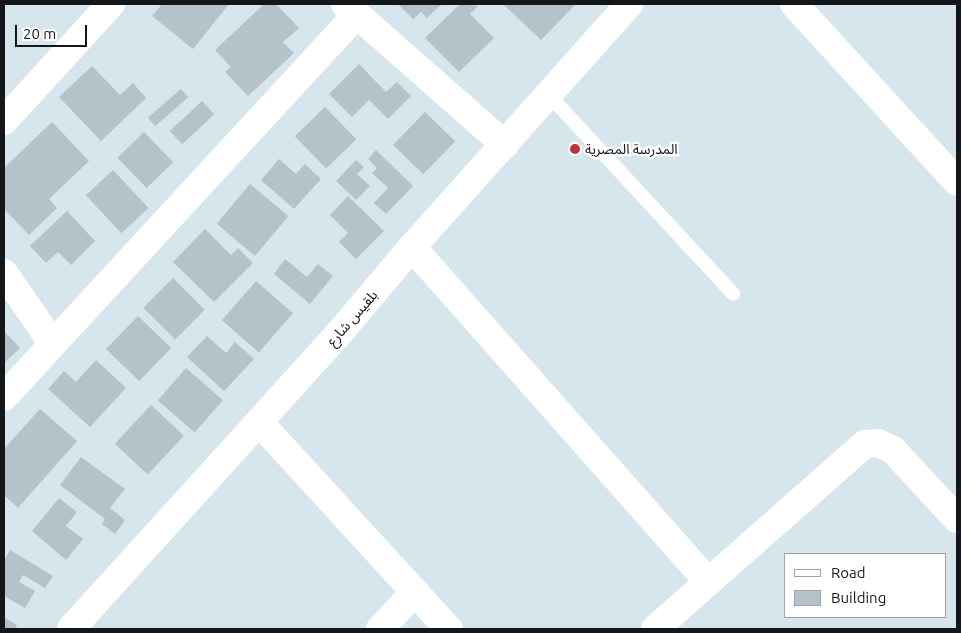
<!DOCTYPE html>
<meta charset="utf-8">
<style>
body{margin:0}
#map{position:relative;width:961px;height:633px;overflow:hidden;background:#d7e5ed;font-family:Ubuntu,"Noto Sans Arabic",sans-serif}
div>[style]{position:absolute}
.building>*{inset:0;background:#b5c2ca;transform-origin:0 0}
.lane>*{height:14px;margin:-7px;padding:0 7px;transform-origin:7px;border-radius:7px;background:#fff}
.street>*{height:28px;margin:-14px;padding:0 14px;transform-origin:14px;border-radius:14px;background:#fff}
.dots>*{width:14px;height:14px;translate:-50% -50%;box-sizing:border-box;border:2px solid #fff;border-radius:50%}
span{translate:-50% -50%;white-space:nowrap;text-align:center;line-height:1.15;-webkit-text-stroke:4.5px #fff;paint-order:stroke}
.poi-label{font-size:14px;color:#13171a}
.left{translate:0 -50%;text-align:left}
.street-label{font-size:14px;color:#13171a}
.frame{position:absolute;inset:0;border:5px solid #13171a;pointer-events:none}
.legend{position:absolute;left:784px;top:553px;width:162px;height:65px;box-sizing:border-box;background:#fff;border:1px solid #a1a2a3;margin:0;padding:6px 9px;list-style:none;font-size:15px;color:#13171a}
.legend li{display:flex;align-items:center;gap:10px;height:25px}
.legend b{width:25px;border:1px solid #a1a2a3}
.scale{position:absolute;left:15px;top:25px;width:72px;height:22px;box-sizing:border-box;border:2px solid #13171a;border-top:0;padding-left:6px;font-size:15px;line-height:18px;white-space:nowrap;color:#13171a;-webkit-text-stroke:4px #fff;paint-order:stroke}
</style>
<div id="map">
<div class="building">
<div style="clip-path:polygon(162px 4px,229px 4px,193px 49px,152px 16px)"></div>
<div style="clip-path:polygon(264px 4px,276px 4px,299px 28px,283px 42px,294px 53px,248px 96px,225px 72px,231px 67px,215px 50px)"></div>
<div style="clip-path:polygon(398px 4px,442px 4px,427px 18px,421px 12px,413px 19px)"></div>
<div style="clip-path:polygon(460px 4px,478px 6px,470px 14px,494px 38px,459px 72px,425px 38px)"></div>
<div style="clip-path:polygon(503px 4px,576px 4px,541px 40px)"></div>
<div style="clip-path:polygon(359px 64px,386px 92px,397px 82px,411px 96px,388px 119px,369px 100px,352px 117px,329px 94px)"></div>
<div style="clip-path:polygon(92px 66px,120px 95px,133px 83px,146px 98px,101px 141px,59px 97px)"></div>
<div style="left:181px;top:89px;width:11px;height:44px;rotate:49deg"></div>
<div style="left:202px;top:101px;width:18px;height:44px;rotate:47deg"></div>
<div style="left:325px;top:107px;width:45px;height:42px;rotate:46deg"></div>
<div style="left:425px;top:112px;width:42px;height:46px;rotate:44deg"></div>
<div style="clip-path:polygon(52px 122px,89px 161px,49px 199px,57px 208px,29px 235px,4px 209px,4px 168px)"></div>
<div style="left:144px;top:132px;width:42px;height:37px;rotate:46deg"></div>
<div style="clip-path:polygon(376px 150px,413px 186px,386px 214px,374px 203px,388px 188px,372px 173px,377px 168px,368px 159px)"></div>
<div style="clip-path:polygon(279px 159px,296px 174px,305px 164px,321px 179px,294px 209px,261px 180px)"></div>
<div style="clip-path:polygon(356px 160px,364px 167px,357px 174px,370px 186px,356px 200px,336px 181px)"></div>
<div style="left:113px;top:170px;width:52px;height:37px;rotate:47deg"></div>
<div style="left:250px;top:184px;width:50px;height:52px;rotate:40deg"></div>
<div style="clip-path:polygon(348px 196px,384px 231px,356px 259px,339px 242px,348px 233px,330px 215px)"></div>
<div style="clip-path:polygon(67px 211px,95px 241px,71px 265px,58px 252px,46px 263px,30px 246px)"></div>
<div style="clip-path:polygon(205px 229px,231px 255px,238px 248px,253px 263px,214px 302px,173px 262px)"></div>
<div style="clip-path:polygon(285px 259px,307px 277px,318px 264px,333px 276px,310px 304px,274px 274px)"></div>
<div style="left:173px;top:278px;width:45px;height:42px;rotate:45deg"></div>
<div style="left:256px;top:281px;width:49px;height:52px;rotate:41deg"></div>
<div style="left:138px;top:316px;width:46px;height:46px;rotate:44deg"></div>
<div style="clip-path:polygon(4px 331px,20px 348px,4px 363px)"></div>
<div style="clip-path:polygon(207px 336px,226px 353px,235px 342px,254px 359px,224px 391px,187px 357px)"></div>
<div style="clip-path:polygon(96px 360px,126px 388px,90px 427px,48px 389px,64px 371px,76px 382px)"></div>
<div style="left:186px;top:368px;width:49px;height:43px;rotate:41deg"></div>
<div style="left:151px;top:405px;width:45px;height:53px;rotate:43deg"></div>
<div style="clip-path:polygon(40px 409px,77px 441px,18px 508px,4px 495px,4px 449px)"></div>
<div style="clip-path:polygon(81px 457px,125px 489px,110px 508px,125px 520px,115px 534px,102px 524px,105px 519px,60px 485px)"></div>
<div style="clip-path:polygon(59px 498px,77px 512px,66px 526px,83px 539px,66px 560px,32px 531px)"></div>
<div style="clip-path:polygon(10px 550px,53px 576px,45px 588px,23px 575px,19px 582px,35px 591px,25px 608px,4px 596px,4px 561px)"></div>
<div style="clip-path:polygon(4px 617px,17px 625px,15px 629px,4px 629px)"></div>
</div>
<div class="lane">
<div style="left:549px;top:95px;width:271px;rotate:47.2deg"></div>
</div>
<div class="street">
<div style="left:345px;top:4px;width:213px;rotate:41.4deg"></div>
<div style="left:794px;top:4px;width:241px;rotate:47.5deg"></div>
<div style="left:4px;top:121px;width:159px;rotate:-47.6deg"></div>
<div style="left:412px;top:247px;width:446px;rotate:48.5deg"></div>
<div style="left:4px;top:273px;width:86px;rotate:55.4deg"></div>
<div style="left:4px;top:397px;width:521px;rotate:-47.33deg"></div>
<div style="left:259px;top:422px;width:281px;rotate:47.5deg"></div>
<div style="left:71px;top:629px;width:402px;rotate:-47.8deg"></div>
<div style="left:341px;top:331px;width:110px;rotate:-49.8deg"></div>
<div style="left:412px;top:247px;width:326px;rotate:-48.2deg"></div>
<div style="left:380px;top:629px;width:51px;rotate:-46.6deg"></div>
<div style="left:655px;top:629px;width:280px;rotate:-41.4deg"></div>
<div style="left:865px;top:444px;width:13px;rotate:-4deg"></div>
<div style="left:878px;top:443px;width:17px;rotate:25deg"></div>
<div style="left:893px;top:450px;width:94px;rotate:47.2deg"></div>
</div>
<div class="dots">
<div style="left:575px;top:149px;background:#be2e3b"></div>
</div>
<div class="poi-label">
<span class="left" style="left:585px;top:149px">المدرسة المصرية</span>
</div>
<div class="street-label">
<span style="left:352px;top:318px;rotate:-49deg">بلقيس شارع</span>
</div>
<div class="frame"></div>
<ul class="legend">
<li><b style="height:6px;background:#fff"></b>Road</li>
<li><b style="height:14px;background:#b5c2ca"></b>Building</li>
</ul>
<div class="scale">20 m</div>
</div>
